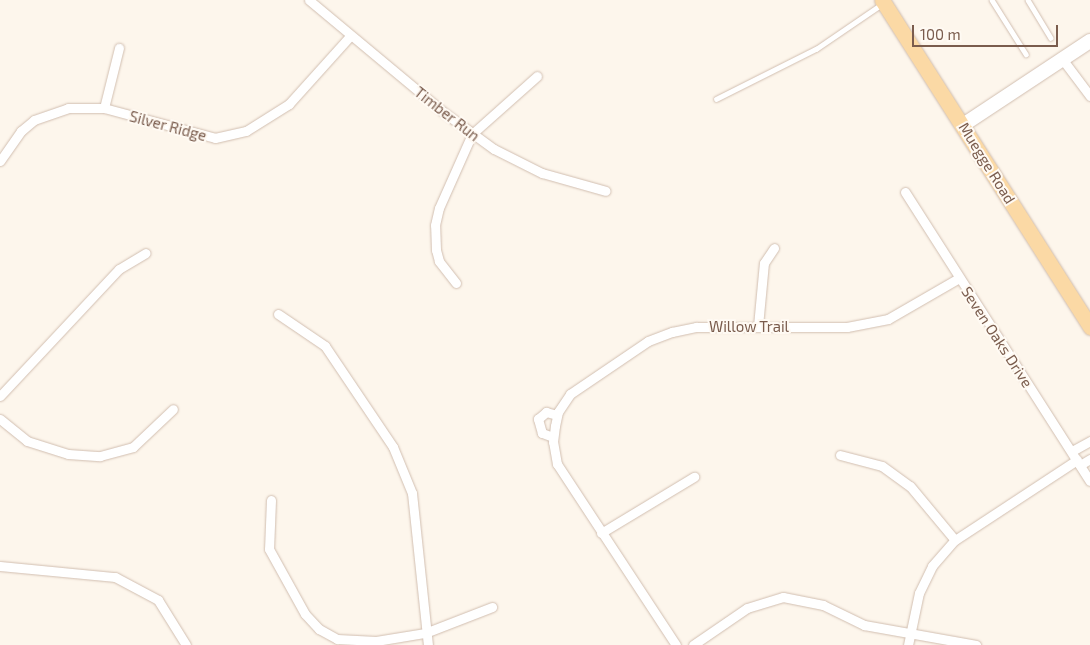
<!DOCTYPE html>
<style>
body{margin:0}
#map{position:relative;width:1090px;height:645px;overflow:hidden;background:#fdf6ec;font-family:"Exo 2",sans-serif}
div>[style]{position:absolute}
.roads{filter:drop-shadow(0 0 1px #d1beb0) drop-shadow(0 0 1px #d1beb0)}
.lane>*{height:4.5px;margin:-2.25px;padding:0 2.25px;transform-origin:2.25px;border-radius:2.25px;background:#fff}
.street>*{height:9px;margin:-4.5px;padding:0 4.5px;transform-origin:4.5px;border-radius:4.5px;background:#fff}
.secondary>*{height:14px;margin:-7px;padding:0 7px;transform-origin:7px;border-radius:7px;background:#fff}
.primary>*{height:15px;margin:-7.5px;padding:0 7.5px;transform-origin:7.5px;border-radius:7.5px;background:#fbd9a5}
span{translate:-50% -50%;white-space:nowrap;text-align:center;line-height:1.15;-webkit-text-stroke:4px #fffaf3;paint-order:stroke}
.street-label{font-size:15px;color:#7a5c4d}
.scale{position:absolute;left:912px;top:25px;width:146px;height:22px;box-sizing:border-box;border:2px solid #7a5c4d;border-top:0;padding-left:6px;font-size:15px;line-height:18px;white-space:nowrap;color:#7a5c4d;-webkit-text-stroke:4px #fffaf3;paint-order:stroke}
</style>
<div id="map">
<div class="roads">
<div class="lane">
<div style="left:992px;top:0;width:64px;rotate:57.8deg"></div>
<div style="left:1028px;top:0;width:44px;rotate:58.8deg"></div>
<div style="left:716px;top:99px;width:112px;rotate:-26.6deg"></div>
<div style="left:816px;top:49px;width:80px;rotate:-34.3deg"></div>
</div>
<div class="street">
<div style="left:309px;top:0;width:173px;rotate:39.8deg"></div>
<div style="left:442px;top:111px;width:64px;rotate:36.2deg"></div>
<div style="left:494px;top:149px;width:54px;rotate:26.6deg"></div>
<div style="left:542px;top:173px;width:66px;rotate:15.7deg"></div>
<div style="left:1063px;top:60px;width:45px;rotate:53.1deg"></div>
<div style="left:104px;top:108px;width:62px;rotate:-76deg"></div>
<div style="left:0;top:161px;width:37px;rotate:-55deg"></div>
<div style="left:21px;top:131px;width:17px;rotate:-40deg"></div>
<div style="left:34px;top:120px;width:36px;rotate:-19deg"></div>
<div style="left:68px;top:108px;width:36px"></div>
<div style="left:104px;top:108px;width:115px;rotate:15.1deg"></div>
<div style="left:215px;top:138px;width:32px;rotate:-13deg"></div>
<div style="left:246px;top:131px;width:51px;rotate:-32.1deg"></div>
<div style="left:289px;top:104px;width:91px;rotate:-48.1deg"></div>
<div style="left:905px;top:192px;width:343px;rotate:57.4deg"></div>
<div style="left:456px;top:283px;width:28px;rotate:-128deg"></div>
<div style="left:439px;top:261px;width:11px;rotate:-105deg"></div>
<div style="left:436px;top:250px;width:25px;rotate:-92deg"></div>
<div style="left:435px;top:225px;width:17px;rotate:-77deg"></div>
<div style="left:439px;top:208px;width:81px;rotate:-66deg"></div>
<div style="left:472px;top:134px;width:87px;rotate:-41.7deg"></div>
<div style="left:278px;top:314px;width:57px;rotate:34.2deg"></div>
<div style="left:325px;top:346px;width:122px;rotate:56deg"></div>
<div style="left:393px;top:447px;width:50px;rotate:67.6deg"></div>
<div style="left:412px;top:493px;width:153px;rotate:84deg"></div>
<div style="left:758px;top:326px;width:63px;rotate:-84.6deg"></div>
<div style="left:764px;top:263px;width:18px;rotate:-56deg"></div>
<div style="left:0;top:396px;width:174px;rotate:-46.9deg"></div>
<div style="left:119px;top:269px;width:31px;rotate:-31deg"></div>
<div style="left:0;top:419px;width:35px;rotate:39deg"></div>
<div style="left:27px;top:441px;width:43px;rotate:17.6deg"></div>
<div style="left:68px;top:454px;width:32px;rotate:4deg"></div>
<div style="left:100px;top:456px;width:34px;rotate:-15deg"></div>
<div style="left:133px;top:447px;width:55px;rotate:-43.5deg"></div>
<div style="left:553px;top:437px;width:12px;rotate:-160deg"></div>
<div style="left:542px;top:433px;width:15px;rotate:-106deg"></div>
<div style="left:538px;top:419px;width:11px;rotate:-41deg"></div>
<div style="left:546px;top:412px;width:11px;rotate:15deg"></div>
<div style="left:1072px;top:451px;width:21px;rotate:-29deg"></div>
<div style="left:840px;top:455px;width:43px;rotate:14.7deg"></div>
<div style="left:882px;top:466px;width:34px;rotate:36deg"></div>
<div style="left:910px;top:486px;width:70px;rotate:50.2deg"></div>
<div style="left:1080px;top:465px;width:12px;rotate:-31deg"></div>
<div style="left:271px;top:500px;width:49px;rotate:92.3deg"></div>
<div style="left:269px;top:549px;width:74px;rotate:61deg"></div>
<div style="left:305px;top:614px;width:21px;rotate:47deg"></div>
<div style="left:319px;top:629px;width:21px;rotate:29deg"></div>
<div style="left:337px;top:639px;width:39px;rotate:3deg"></div>
<div style="left:376px;top:641px;width:50px;rotate:-9.3deg"></div>
<div style="left:425px;top:633px;width:72px;rotate:-21.2deg"></div>
<div style="left:601px;top:533px;width:109px;rotate:-31.1deg"></div>
<div style="left:0;top:566px;width:116px;rotate:5.5deg"></div>
<div style="left:115px;top:577px;width:49px;rotate:28.1deg"></div>
<div style="left:158px;top:600px;width:53px;rotate:58.1deg"></div>
<div style="left:676px;top:645px;width:217px;rotate:-123.3deg"></div>
<div style="left:557px;top:464px;width:22px;rotate:-100deg"></div>
<div style="left:553px;top:442px;width:16px;rotate:-83deg"></div>
<div style="left:555px;top:426px;width:14px;rotate:-78deg"></div>
<div style="left:558px;top:412px;width:22px;rotate:-56deg"></div>
<div style="left:570px;top:394px;width:94px;rotate:-34.2deg"></div>
<div style="left:648px;top:341px;width:26px;rotate:-21deg"></div>
<div style="left:672px;top:332px;width:25px;rotate:-12deg"></div>
<div style="left:696px;top:327px;width:151px"></div>
<div style="left:847px;top:327px;width:42px;rotate:-11deg"></div>
<div style="left:888px;top:319px;width:82px;rotate:-30deg"></div>
<div style="left:693px;top:645px;width:65px;rotate:-34.4deg"></div>
<div style="left:747px;top:608px;width:38px;rotate:-17deg"></div>
<div style="left:783px;top:597px;width:41px;rotate:11.3deg"></div>
<div style="left:823px;top:605px;width:46px;rotate:26deg"></div>
<div style="left:864px;top:625px;width:114px;rotate:10.1deg"></div>
<div style="left:908px;top:645px;width:53px;rotate:-78.1deg"></div>
<div style="left:919px;top:593px;width:30px;rotate:-64deg"></div>
<div style="left:932px;top:566px;width:35px;rotate:-49deg"></div>
<div style="left:955px;top:540px;width:146px;rotate:-33.3deg"></div>
</div>
<div class="secondary">
<div style="left:963px;top:125px;width:152px;rotate:-33.5deg"></div>
</div>
<div class="primary">
<div style="left:882px;top:0;width:388px;rotate:57.5deg"></div>
</div>
</div>
<div class="street-label">
<span style="left:447px;top:114px;rotate:38deg">Timber Run</span>
<span style="left:168px;top:126px;rotate:15deg">Silver Ridge</span>
<span style="left:987px;top:163px;rotate:58deg">Muegge Road</span>
<span style="left:749px;top:327px">Willow Trail</span>
<span style="left:997px;top:337px;rotate:57deg">Seven Oaks Drive</span>
</div>
<div class="scale">100 m</div>
</div>
